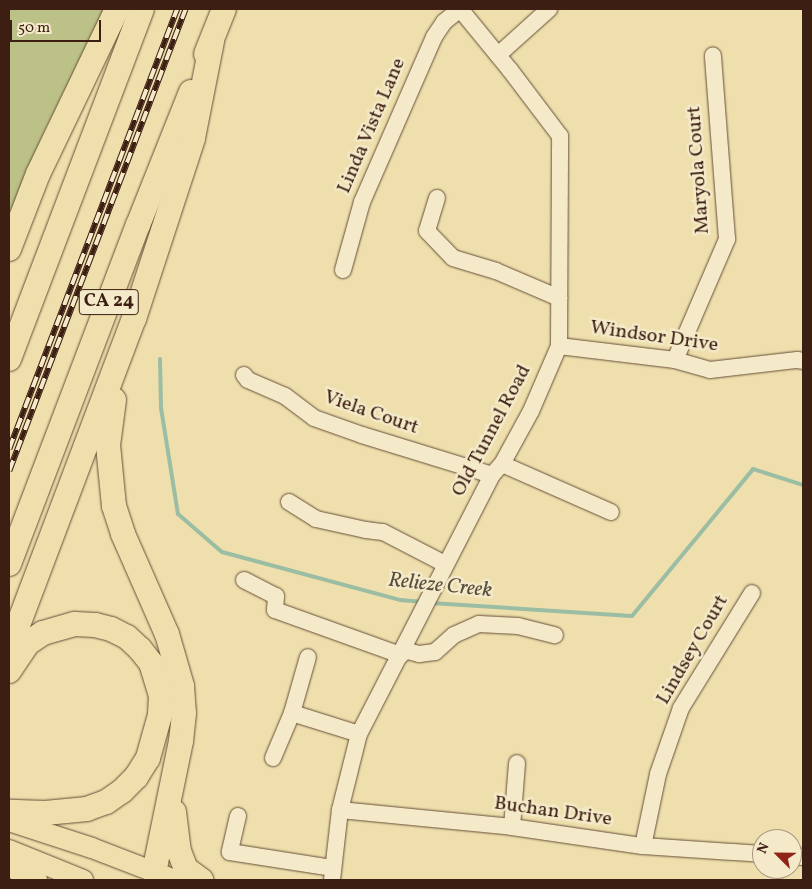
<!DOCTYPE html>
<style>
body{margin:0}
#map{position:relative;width:812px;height:889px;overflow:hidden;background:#eedfac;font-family:Vollkorn,serif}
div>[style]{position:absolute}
.green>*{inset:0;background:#bbc187}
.stream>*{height:4px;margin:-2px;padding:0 2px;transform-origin:2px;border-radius:2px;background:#9bbda4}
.roads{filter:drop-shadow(0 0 1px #684e39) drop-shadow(0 0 1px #684e39)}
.minor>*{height:16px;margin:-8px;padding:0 8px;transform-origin:8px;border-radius:8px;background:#f4eac9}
.major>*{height:20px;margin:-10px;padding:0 10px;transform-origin:10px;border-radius:10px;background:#eedfac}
.highway>*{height:24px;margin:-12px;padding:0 12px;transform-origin:12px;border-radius:12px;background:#eedfac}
.rail>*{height:5.5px;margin-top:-2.75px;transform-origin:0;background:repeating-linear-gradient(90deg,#f4eac9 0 11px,#3c1e13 0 22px);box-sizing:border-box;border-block:1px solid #3c1e13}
span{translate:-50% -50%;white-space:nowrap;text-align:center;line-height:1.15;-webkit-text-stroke:5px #f4eac9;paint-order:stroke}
.shield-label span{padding:1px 4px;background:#f4eac9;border:1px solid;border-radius:4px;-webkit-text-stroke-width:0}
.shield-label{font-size:19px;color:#3c1e13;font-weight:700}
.street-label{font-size:20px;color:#3c1e13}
.water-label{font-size:21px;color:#584e3e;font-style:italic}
.frame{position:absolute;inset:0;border:10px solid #3c1e13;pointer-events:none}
.north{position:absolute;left:752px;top:829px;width:50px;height:50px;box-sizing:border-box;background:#f4eac9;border:1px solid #aa9880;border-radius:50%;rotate:293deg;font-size:14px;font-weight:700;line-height:20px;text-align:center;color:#3c1e13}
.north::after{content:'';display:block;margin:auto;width:18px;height:22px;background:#8f2418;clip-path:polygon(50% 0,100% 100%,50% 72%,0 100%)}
.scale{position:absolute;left:10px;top:20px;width:91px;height:22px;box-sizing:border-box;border:2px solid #3c1e13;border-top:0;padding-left:6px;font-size:15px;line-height:18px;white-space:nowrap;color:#3c1e13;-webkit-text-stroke:4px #f4eac9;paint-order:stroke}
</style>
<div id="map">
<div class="green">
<div style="clip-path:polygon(9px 9px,105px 9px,45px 130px,9px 215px)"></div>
</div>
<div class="stream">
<div style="left:160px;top:359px;width:49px;rotate:88.8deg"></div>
<div style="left:161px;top:408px;width:107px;rotate:80.9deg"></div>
<div style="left:178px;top:514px;width:58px;rotate:40.8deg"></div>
<div style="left:222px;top:552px;width:184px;rotate:15.1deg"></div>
<div style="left:400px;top:600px;width:21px;rotate:5deg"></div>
<div style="left:431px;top:603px;width:201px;rotate:3.7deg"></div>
<div style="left:632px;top:616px;width:190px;rotate:-50.5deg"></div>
<div style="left:753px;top:469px;width:52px;rotate:17.7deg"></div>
</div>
<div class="roads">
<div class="minor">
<div style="left:498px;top:55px;width:69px;rotate:-42deg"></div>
<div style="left:437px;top:198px;width:34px;rotate:107deg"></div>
<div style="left:427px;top:231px;width:37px;rotate:46deg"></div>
<div style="left:453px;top:258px;width:45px;rotate:16.8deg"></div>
<div style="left:496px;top:271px;width:69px;rotate:23.2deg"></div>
<div style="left:343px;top:270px;width:71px;rotate:-74.4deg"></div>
<div style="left:362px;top:202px;width:180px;rotate:-66.4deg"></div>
<div style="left:434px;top:37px;width:18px;rotate:-56deg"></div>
<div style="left:444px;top:22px;width:21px;rotate:-39deg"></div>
<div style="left:559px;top:346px;width:117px;rotate:6.9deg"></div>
<div style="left:675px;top:360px;width:36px;rotate:16deg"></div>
<div style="left:710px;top:370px;width:88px;rotate:-6.6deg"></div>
<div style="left:797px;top:360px;width:6px;rotate:9deg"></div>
<div style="left:675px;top:360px;width:132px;rotate:-66.7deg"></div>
<div style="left:727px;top:239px;width:184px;rotate:-94.4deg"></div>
<div style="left:244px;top:375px;width:6px;rotate:51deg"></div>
<div style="left:248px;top:380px;width:40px;rotate:23.4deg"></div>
<div style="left:285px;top:396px;width:36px;rotate:37deg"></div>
<div style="left:314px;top:418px;width:51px;rotate:19.5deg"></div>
<div style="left:362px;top:435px;width:136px;rotate:17.1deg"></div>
<div style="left:502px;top:464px;width:119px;rotate:23.8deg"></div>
<div style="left:289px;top:502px;width:32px;rotate:32deg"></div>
<div style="left:316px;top:519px;width:51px;rotate:12.4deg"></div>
<div style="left:366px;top:530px;width:17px;rotate:7deg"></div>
<div style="left:383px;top:532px;width:70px;rotate:27.3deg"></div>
<div style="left:244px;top:580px;width:36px;rotate:27deg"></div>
<div style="left:276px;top:596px;width:14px;rotate:94deg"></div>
<div style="left:275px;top:610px;width:134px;rotate:19.7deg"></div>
<div style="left:404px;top:650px;width:16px;rotate:15deg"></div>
<div style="left:419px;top:654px;width:16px;rotate:-7deg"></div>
<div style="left:435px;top:652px;width:25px;rotate:-42deg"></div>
<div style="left:454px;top:635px;width:27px;rotate:-24deg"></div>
<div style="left:479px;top:624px;width:39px;rotate:3deg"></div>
<div style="left:518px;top:626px;width:38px;rotate:14deg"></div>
<div style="left:292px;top:713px;width:70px;rotate:17.4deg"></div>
<div style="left:273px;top:758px;width:49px;rotate:-67.1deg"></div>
<div style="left:292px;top:713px;width:58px;rotate:-74.1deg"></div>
<div style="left:340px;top:810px;width:173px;rotate:5.6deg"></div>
<div style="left:512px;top:827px;width:132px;rotate:8.3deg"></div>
<div style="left:643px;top:846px;width:119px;rotate:3.8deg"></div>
<div style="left:238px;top:816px;width:37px;rotate:103deg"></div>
<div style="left:230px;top:852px;width:103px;rotate:8.9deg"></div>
<div style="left:512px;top:827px;width:64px;rotate:-85.5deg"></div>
<div style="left:643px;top:846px;width:74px;rotate:-78.2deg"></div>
<div style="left:658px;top:774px;width:70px;rotate:-70.8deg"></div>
<div style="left:681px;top:708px;width:135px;rotate:-58.3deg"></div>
<div style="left:792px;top:856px;width:11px;rotate:5deg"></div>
<div style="left:332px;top:880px;width:70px;rotate:-83.5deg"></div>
<div style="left:340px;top:810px;width:78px;rotate:-76deg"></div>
<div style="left:359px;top:734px;width:291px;rotate:-62.8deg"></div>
<div style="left:492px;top:475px;width:15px;rotate:-48deg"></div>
<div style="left:502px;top:464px;width:60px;rotate:-61.3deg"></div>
<div style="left:531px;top:411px;width:71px;rotate:-66.7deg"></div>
<div style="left:559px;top:346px;width:210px;rotate:-89.7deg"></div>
<div style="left:560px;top:136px;width:83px;rotate:-127.1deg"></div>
<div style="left:510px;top:70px;width:79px;rotate:-129.3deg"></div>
</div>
<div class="major">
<div style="left:9px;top:821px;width:87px;rotate:18deg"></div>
<div style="left:92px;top:848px;width:89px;rotate:21.1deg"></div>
<div style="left:9px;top:850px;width:80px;rotate:22.1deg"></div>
</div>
<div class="highway">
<div style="left:206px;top:54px;width:48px;rotate:-68.2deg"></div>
<div style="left:9px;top:249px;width:80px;rotate:-68.9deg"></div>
<div style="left:38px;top:174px;width:183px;rotate:-64.4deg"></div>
<div style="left:9px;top:359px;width:374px;rotate:-69.2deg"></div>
<div style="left:114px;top:400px;width:45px;rotate:97.6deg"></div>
<div style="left:108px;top:445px;width:61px;rotate:84.4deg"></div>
<div style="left:114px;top:506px;width:29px;rotate:72deg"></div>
<div style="left:123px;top:534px;width:109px;rotate:66.3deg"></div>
<div style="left:167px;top:634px;width:54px;rotate:73.9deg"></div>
<div style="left:182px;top:686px;width:27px;rotate:86deg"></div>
<div style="left:184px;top:713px;width:28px;rotate:96deg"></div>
<div style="left:181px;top:741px;width:134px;rotate:101.6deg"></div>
<div style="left:9px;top:564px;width:363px;rotate:-69.2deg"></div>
<div style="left:138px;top:225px;width:143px;rotate:-68.3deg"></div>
<div style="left:9px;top:649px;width:353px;rotate:-69.3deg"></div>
<div style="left:134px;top:319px;width:190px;rotate:-71.9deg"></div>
<div style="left:193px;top:138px;width:99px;rotate:-78.9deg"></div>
<div style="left:9px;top:671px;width:34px;rotate:-56deg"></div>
<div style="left:28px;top:643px;width:18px;rotate:-34deg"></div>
<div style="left:43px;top:633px;width:33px;rotate:-16deg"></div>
<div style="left:75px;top:624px;width:20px;rotate:3deg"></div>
<div style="left:95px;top:625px;width:16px;rotate:14deg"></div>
<div style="left:111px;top:629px;width:18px;rotate:27deg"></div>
<div style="left:127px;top:637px;width:18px;rotate:43deg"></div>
<div style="left:140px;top:649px;width:18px;rotate:52deg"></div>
<div style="left:151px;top:663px;width:34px;rotate:73deg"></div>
<div style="left:161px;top:695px;width:20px;rotate:93deg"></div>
<div style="left:160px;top:715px;width:45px;rotate:105.6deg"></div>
<div style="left:148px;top:758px;width:22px;rotate:122deg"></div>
<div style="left:136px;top:777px;width:20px;rotate:135deg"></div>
<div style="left:122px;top:791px;width:19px;rotate:145deg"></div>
<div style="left:106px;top:802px;width:20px;rotate:160deg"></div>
<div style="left:87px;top:809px;width:42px;rotate:174.6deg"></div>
<div style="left:45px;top:813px;width:36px;rotate:-178deg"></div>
<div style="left:174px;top:812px;width:39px;rotate:83deg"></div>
<div style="left:179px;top:851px;width:19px;rotate:69deg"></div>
<div style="left:186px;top:869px;width:19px;rotate:36deg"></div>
<div style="left:9px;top:863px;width:31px;rotate:33deg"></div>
</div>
</div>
<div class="rail">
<div style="left:9px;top:449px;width:471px;rotate:-69.1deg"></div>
<div style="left:9px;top:471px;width:494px;rotate:-69.1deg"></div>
</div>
<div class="shield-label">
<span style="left:109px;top:302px">CA 24</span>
</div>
<div class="street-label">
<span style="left:372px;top:126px;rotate:-67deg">Linda Vista Lane</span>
<span style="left:699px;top:170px;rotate:-94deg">Maryola Court</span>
<span style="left:654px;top:337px;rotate:8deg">Windsor Drive</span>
<span style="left:371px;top:413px;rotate:19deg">Viela Court</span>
<span style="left:492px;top:431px;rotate:-62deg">Old Tunnel Road</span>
<span style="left:693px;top:650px;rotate:-60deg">Lindsey Court</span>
<span style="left:553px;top:812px;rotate:8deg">Buchan Drive</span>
</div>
<div class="water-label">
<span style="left:440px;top:586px;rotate:6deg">Relieze Creek</span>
</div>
<div class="frame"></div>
<div class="north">N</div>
<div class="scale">50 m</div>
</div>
